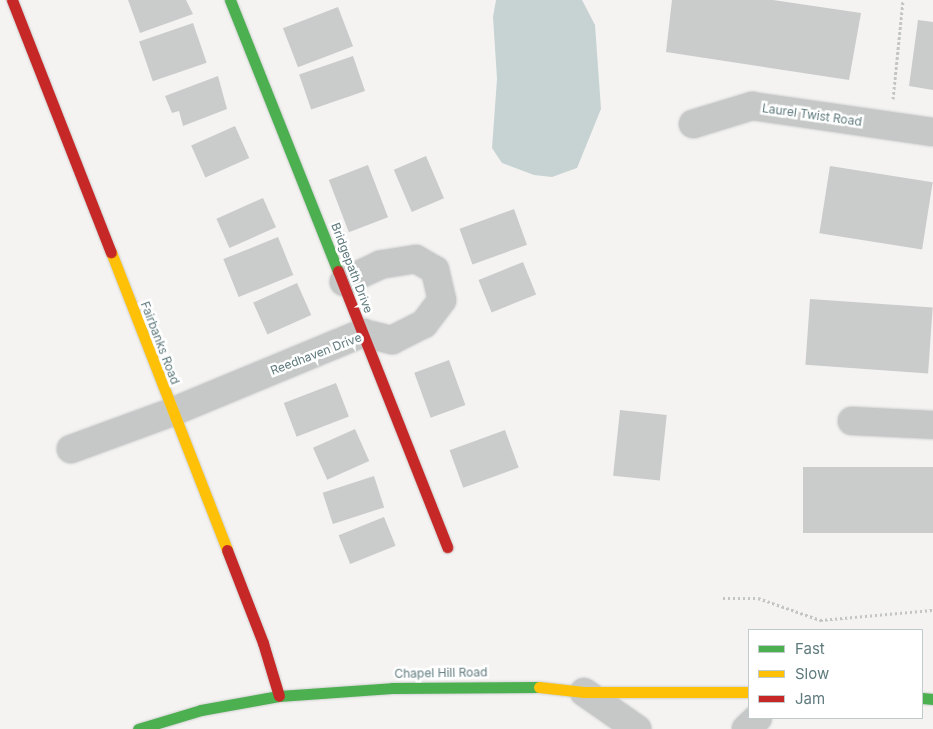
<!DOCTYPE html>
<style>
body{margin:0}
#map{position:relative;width:933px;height:729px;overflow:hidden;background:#f4f3f2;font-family:Inter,sans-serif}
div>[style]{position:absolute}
.water>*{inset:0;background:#c6d3d2}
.building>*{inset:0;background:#cacccc;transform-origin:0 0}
.path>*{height:3px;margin-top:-1.5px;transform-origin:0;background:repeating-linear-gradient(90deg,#c4c6c6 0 2.5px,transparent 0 5px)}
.roads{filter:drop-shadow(0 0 1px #cfd0d0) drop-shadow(0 0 1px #cfd0d0)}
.street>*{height:28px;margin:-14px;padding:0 14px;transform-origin:14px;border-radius:14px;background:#c6c8c8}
.fast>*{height:11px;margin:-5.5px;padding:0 5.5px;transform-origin:5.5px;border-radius:5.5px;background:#4caf50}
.slow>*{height:11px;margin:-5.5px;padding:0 5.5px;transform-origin:5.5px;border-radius:5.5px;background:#ffc107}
.jam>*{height:11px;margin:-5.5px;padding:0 5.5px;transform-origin:5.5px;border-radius:5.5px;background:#c62828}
span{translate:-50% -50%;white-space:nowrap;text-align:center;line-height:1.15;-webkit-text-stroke:5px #fff;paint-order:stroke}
.street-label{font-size:12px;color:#5f7a7d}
.legend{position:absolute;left:748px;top:629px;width:175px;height:90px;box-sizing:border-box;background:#fff;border:1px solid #bfcacb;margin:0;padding:6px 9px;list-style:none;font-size:15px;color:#5f7a7d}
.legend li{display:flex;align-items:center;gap:10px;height:25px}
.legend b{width:25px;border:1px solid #bfcacb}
</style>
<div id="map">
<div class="water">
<div style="clip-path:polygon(496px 0,582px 0,595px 25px,601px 109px,577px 168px,552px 177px,534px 175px,502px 163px,492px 148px,497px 79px,493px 17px)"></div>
</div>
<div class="building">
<div style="clip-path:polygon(128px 0,186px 0,193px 14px,140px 33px)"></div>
<div style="clip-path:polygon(672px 0,773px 0,861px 13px,849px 80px,666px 52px)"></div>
<div style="left:338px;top:7px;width:42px;height:59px;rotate:69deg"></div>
<div style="clip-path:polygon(918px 20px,933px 22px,933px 90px,909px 86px)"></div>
<div style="left:193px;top:23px;width:42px;height:57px;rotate:71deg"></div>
<div style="left:353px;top:56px;width:37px;height:57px;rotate:71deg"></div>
<div style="clip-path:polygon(218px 76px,227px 109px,183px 126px,179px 111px,172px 113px,165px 96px)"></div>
<div style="left:235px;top:126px;width:35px;height:48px;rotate:66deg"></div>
<div style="left:426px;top:156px;width:46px;height:35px;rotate:67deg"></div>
<div style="left:368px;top:165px;width:56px;height:42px;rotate:69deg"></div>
<div style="left:830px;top:166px;width:104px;height:68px;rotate:9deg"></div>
<div style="left:263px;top:198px;width:32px;height:51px;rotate:66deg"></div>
<div style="left:514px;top:209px;width:38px;height:58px;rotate:70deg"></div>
<div style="left:278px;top:237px;width:41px;height:59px;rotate:68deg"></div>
<div style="left:523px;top:262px;width:35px;height:48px;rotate:68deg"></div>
<div style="left:297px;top:283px;width:35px;height:48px;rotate:66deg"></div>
<div style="left:810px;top:299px;width:123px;height:66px;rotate:4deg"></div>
<div style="left:449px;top:360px;width:48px;height:37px;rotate:70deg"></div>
<div style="left:336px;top:383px;width:36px;height:56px;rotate:69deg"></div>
<div style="left:620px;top:410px;width:47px;height:66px;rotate:6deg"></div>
<div style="left:355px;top:429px;width:35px;height:46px;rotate:66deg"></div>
<div style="left:505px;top:430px;width:40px;height:59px;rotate:70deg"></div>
<div style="left:933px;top:467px;width:66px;height:130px;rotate:90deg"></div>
<div style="left:374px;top:476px;width:33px;height:54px;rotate:72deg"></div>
<div style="left:384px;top:517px;width:31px;height:49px;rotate:68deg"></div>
</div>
<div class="path">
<div style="left:893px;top:99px;width:100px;rotate:-84.2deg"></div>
<div style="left:723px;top:598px;width:35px"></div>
<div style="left:758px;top:598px;width:66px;rotate:19.5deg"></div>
<div style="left:820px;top:620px;width:113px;rotate:-5.1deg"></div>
</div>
<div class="roads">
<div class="street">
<div style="left:693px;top:124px;width:62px;rotate:-17deg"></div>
<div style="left:752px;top:106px;width:183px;rotate:8.2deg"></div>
<div style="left:852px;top:421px;width:81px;rotate:2.8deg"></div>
<div style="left:71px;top:449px;width:108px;rotate:-20.1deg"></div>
<div style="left:172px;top:412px;width:207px;rotate:-22.5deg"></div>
<div style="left:363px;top:333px;width:30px;rotate:14deg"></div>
<div style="left:392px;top:340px;width:36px;rotate:-27deg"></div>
<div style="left:424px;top:324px;width:30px;rotate:-53deg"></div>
<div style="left:442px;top:300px;width:31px;rotate:-103deg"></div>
<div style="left:435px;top:270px;width:22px;rotate:-150deg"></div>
<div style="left:416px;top:259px;width:36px;rotate:171deg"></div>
<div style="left:380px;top:265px;width:40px;rotate:155deg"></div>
<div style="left:584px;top:692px;width:65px;rotate:34.9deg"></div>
<div style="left:746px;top:729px;width:16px;rotate:-43deg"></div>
</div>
<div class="fast">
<div style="left:230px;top:0;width:292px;rotate:68.3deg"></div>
<div style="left:922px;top:698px;width:11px;rotate:5deg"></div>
<div style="left:138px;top:729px;width:66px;rotate:-16.8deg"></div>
<div style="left:201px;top:710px;width:79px;rotate:-10.2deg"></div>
<div style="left:279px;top:696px;width:113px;rotate:-4deg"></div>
<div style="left:392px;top:688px;width:147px;rotate:-0.4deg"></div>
</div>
<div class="slow">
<div style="left:111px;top:252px;width:320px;rotate:68.7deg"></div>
<div style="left:539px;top:687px;width:45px;rotate:6.3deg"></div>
<div style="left:584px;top:692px;width:165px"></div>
</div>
<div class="jam">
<div style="left:12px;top:0;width:271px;rotate:68.6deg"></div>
<div style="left:338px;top:271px;width:297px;rotate:68.4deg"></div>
<div style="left:227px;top:550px;width:100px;rotate:68.8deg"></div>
<div style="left:263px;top:643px;width:55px;rotate:73.2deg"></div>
</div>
</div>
<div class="street-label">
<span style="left:812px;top:115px;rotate:8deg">Laurel Twist Road</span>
<span style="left:352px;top:268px;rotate:69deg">Bridgepath Drive</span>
<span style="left:160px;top:343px;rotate:69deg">Fairbanks Road</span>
<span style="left:316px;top:354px;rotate:-21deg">Reedhaven Drive</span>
<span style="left:441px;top:673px;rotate:-1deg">Chapel Hill Road</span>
</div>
<ul class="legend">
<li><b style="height:6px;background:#4caf50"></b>Fast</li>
<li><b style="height:6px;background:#ffc107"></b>Slow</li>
<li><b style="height:6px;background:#c62828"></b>Jam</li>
</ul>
</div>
